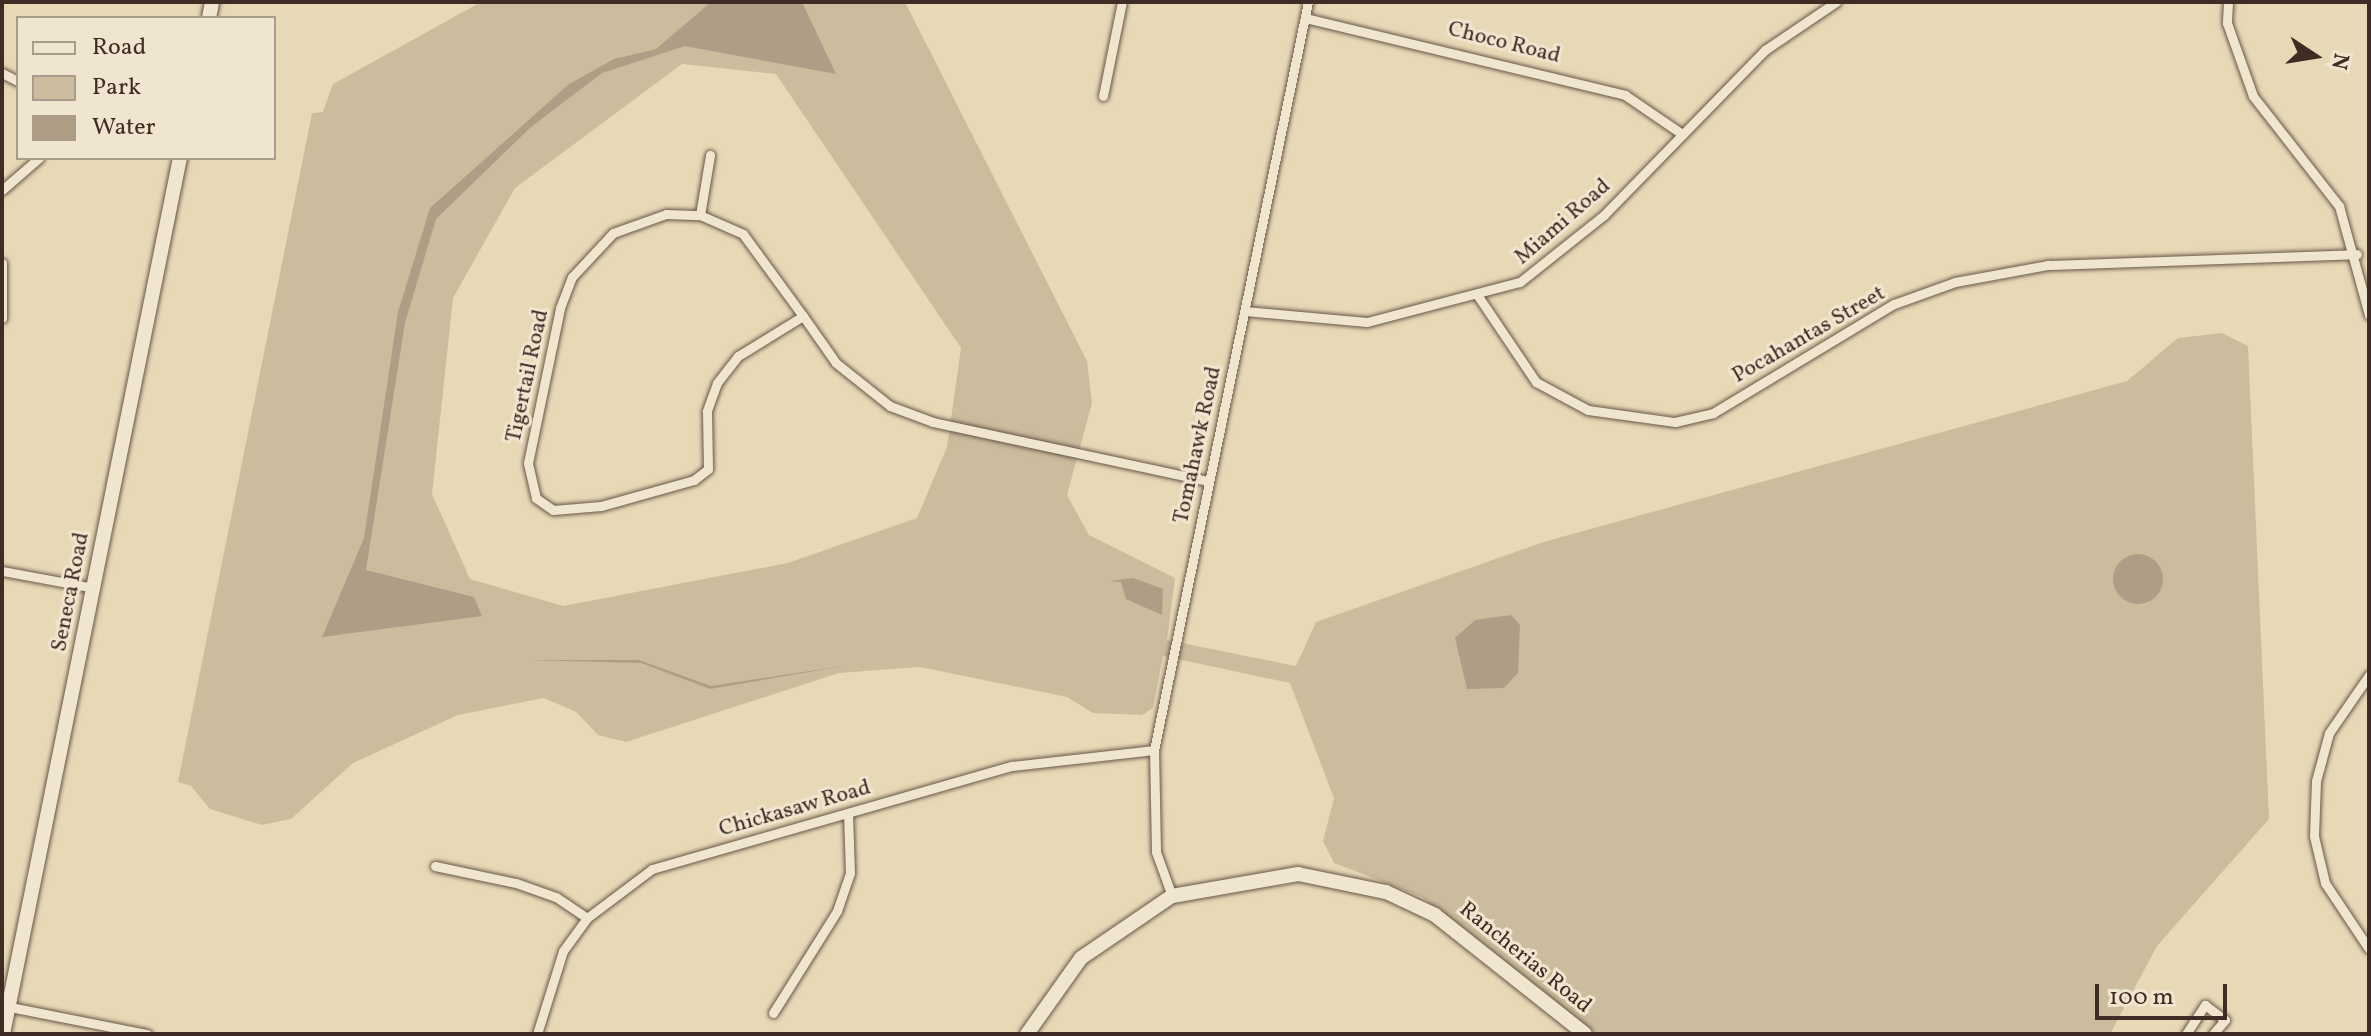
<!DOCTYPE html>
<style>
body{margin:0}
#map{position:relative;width:2371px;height:1036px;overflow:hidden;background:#e8d9b6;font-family:Vollkorn,serif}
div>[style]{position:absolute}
.green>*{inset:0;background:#cbbc9d}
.water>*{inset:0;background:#ae9e85}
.round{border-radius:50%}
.roads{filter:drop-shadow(0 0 2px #685749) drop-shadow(0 0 2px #685749)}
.street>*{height:9px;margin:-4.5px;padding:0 4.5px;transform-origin:4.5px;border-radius:4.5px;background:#f0e6d0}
.secondary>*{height:14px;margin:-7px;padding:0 7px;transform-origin:7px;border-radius:7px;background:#f0e6d0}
span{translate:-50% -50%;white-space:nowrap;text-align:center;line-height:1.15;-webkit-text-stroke:6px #f0e6d0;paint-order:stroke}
.street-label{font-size:22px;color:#3e2c25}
.frame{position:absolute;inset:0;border:4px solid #3e2c25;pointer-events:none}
.legend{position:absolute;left:16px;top:16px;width:260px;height:144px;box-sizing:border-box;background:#f0e6d0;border:2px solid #a99c8c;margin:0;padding:10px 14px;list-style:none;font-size:24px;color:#3e2c25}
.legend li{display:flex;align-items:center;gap:16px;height:40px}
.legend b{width:40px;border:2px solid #a99c8c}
.north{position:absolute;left:2275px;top:16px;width:80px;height:80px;-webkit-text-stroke:6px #f0e6d0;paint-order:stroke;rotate:102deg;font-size:22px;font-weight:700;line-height:32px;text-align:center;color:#3e2c25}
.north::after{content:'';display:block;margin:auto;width:28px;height:36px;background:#3e2c25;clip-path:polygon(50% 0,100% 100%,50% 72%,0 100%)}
.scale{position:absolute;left:2095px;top:984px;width:132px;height:36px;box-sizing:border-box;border:4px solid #3e2c25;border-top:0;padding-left:10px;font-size:24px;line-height:28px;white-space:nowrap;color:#3e2c25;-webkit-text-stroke:6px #f0e6d0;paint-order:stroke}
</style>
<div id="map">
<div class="green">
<div style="clip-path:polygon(evenodd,481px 2px,905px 2px,1087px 361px,1092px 403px,1067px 495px,1089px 535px,1175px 578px,1167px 640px,1296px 666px,1316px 622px,1547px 541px,2127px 381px,2178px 338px,2222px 333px,2248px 346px,2269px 819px,2157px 946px,2110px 1034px,1596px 1034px,1422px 897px,1334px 863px,1323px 841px,1334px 798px,1290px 683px,1163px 656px,1153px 708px,1142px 715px,1093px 713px,1067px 697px,920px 667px,839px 673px,626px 742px,598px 735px,576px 712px,544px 698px,458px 715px,353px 763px,291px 819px,262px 825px,210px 809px,191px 786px,178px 782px,312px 113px,323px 112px,333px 84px,481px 2px,682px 64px,776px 74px,961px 348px,947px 447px,917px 518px,788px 563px,563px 606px,470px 579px,432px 494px,453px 298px,515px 188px,682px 64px)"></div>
</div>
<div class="water">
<div style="clip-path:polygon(711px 2px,802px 2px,836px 74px,685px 46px,602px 73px,531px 127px,436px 219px,405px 323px,366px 570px,474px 597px,482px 616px,322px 637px,364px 538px,398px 312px,430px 208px,569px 84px,614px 59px,656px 49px)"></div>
<div class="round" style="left:2113px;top:554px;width:50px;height:50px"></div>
<div style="clip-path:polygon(1133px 578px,1163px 589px,1162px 615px,1126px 599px,1121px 582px,1109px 581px)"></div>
<div style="clip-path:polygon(1511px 615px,1520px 625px,1518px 673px,1504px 688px,1467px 689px,1455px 638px,1475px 620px)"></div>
<div style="clip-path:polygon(527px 660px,639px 660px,711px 686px,850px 665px,710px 689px,641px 663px)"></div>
</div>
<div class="roads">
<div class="street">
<div style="left:2228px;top:2px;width:21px;rotate:93deg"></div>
<div style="left:2227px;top:23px;width:77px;rotate:70.4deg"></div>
<div style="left:2253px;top:96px;width:140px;rotate:52deg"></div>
<div style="left:2339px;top:206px;width:113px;rotate:74.6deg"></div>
<div style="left:1305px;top:18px;width:329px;rotate:13.5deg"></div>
<div style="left:1625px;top:95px;width:69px;rotate:34.4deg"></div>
<div style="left:2px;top:73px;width:18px;rotate:27deg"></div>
<div style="left:1103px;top:96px;width:96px;rotate:-78.6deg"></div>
<div style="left:2px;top:190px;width:49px;rotate:-40.9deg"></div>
<div style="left:666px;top:214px;width:34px;rotate:2deg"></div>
<div style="left:700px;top:215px;width:47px;rotate:23.8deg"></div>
<div style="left:743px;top:234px;width:102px;rotate:53.8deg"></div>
<div style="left:803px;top:316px;width:76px;rotate:148.4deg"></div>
<div style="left:738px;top:356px;width:34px;rotate:128deg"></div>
<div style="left:717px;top:383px;width:30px;rotate:110deg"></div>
<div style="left:707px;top:411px;width:58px;rotate:89deg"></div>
<div style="left:708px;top:469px;width:18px;rotate:142deg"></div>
<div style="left:694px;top:480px;width:97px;rotate:164.4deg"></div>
<div style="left:601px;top:506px;width:48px;rotate:175.2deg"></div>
<div style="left:553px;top:510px;width:21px;rotate:-145deg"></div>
<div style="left:536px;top:498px;width:36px;rotate:-103deg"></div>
<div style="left:528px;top:463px;width:158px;rotate:-78.3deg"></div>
<div style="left:560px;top:308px;width:33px;rotate:-69deg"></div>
<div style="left:572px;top:277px;width:60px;rotate:-47deg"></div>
<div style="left:613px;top:233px;width:56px;rotate:-19.7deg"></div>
<div style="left:700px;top:215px;width:61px;rotate:-80.5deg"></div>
<div style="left:2px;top:263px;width:55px;rotate:90deg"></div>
<div style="left:1478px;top:296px;width:104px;rotate:56deg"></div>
<div style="left:1536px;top:382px;width:59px;rotate:28.3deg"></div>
<div style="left:1588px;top:410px;width:88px;rotate:7.9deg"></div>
<div style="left:1675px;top:422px;width:39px;rotate:-13deg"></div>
<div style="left:1713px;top:413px;width:211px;rotate:-31.1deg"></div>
<div style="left:1894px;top:304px;width:65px;rotate:-19.8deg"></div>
<div style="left:1955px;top:282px;width:95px;rotate:-10.4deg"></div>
<div style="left:2048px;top:265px;width:309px;rotate:-2deg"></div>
<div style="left:1245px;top:311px;width:122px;rotate:5.2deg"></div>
<div style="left:1367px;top:322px;width:158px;rotate:-14.7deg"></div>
<div style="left:1520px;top:282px;width:107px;rotate:-38.6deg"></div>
<div style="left:1604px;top:215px;width:231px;rotate:-45.7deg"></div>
<div style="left:1765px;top:50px;width:86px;rotate:-34.1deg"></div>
<div style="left:803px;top:316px;width:57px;rotate:54.9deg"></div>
<div style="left:836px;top:363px;width:69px;rotate:38.5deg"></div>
<div style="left:890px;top:406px;width:46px;rotate:20.4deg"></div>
<div style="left:933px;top:422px;width:282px;rotate:12.1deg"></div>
<div style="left:2px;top:571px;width:94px;rotate:10.5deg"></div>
<div style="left:2369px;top:675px;width:70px;rotate:124.6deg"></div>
<div style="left:2329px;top:733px;width:50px;rotate:105.2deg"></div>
<div style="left:2316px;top:781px;width:55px;rotate:92.1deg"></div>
<div style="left:2314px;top:836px;width:48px;rotate:76.8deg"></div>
<div style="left:2325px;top:883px;width:79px;rotate:56.3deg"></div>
<div style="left:435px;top:866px;width:83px;rotate:11.9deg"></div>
<div style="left:516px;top:883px;width:42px;rotate:19.3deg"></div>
<div style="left:556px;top:897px;width:37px;rotate:34deg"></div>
<div style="left:1172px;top:896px;width:47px;rotate:-110deg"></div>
<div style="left:1156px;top:852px;width:102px;rotate:-91.1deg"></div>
<div style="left:1154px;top:750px;width:764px;rotate:-78.37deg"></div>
<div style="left:5px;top:1006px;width:145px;rotate:11.2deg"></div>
<div style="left:773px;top:1013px;width:120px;rotate:-57.9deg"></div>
<div style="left:837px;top:911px;width:40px;rotate:-71.1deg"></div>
<div style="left:850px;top:873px;width:60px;rotate:-91.9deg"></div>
<div style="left:537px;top:1034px;width:87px;rotate:-72.6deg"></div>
<div style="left:563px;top:951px;width:41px;rotate:-54deg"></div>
<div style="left:587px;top:918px;width:81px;rotate:-37deg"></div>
<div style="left:652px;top:869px;width:374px;rotate:-16deg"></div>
<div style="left:1012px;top:766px;width:143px;rotate:-6.4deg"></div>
<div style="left:2186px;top:1034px;width:35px;rotate:-57deg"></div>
<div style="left:2205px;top:1005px;width:25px;rotate:37deg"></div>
<div style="left:2225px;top:1020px;width:18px;rotate:131deg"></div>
</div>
<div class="secondary">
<div style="left:209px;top:18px;width:16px;rotate:-79deg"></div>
<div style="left:3px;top:1034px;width:894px;rotate:-78.58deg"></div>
<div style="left:1027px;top:1034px;width:93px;rotate:-54.6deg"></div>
<div style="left:1081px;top:958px;width:110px;rotate:-34.3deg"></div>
<div style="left:1172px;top:896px;width:128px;rotate:-9.9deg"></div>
<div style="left:1298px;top:874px;width:90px;rotate:11.6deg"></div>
<div style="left:1386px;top:892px;width:54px;rotate:25.1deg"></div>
<div style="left:1435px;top:915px;width:191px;rotate:38.4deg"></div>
</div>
</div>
<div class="street-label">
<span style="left:1504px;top:43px;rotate:14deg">Choco Road</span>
<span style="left:1563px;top:222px;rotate:-41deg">Miami Road</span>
<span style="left:1809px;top:335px;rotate:-30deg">Pocahantas Street</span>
<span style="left:528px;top:376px;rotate:-78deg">Tigertail Road</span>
<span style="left:1198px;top:445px;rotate:-78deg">Tomahawk Road</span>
<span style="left:71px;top:592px;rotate:-79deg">Seneca Road</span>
<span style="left:795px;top:809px;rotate:-16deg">Chickasaw Road</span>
<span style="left:1525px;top:958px;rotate:39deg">Rancherias Road</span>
</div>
<div class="frame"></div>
<ul class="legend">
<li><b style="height:10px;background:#f0e6d0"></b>Road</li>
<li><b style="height:22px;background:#cbbc9d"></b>Park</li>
<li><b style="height:22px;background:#ae9e85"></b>Water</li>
</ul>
<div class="north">N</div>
<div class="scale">100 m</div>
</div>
